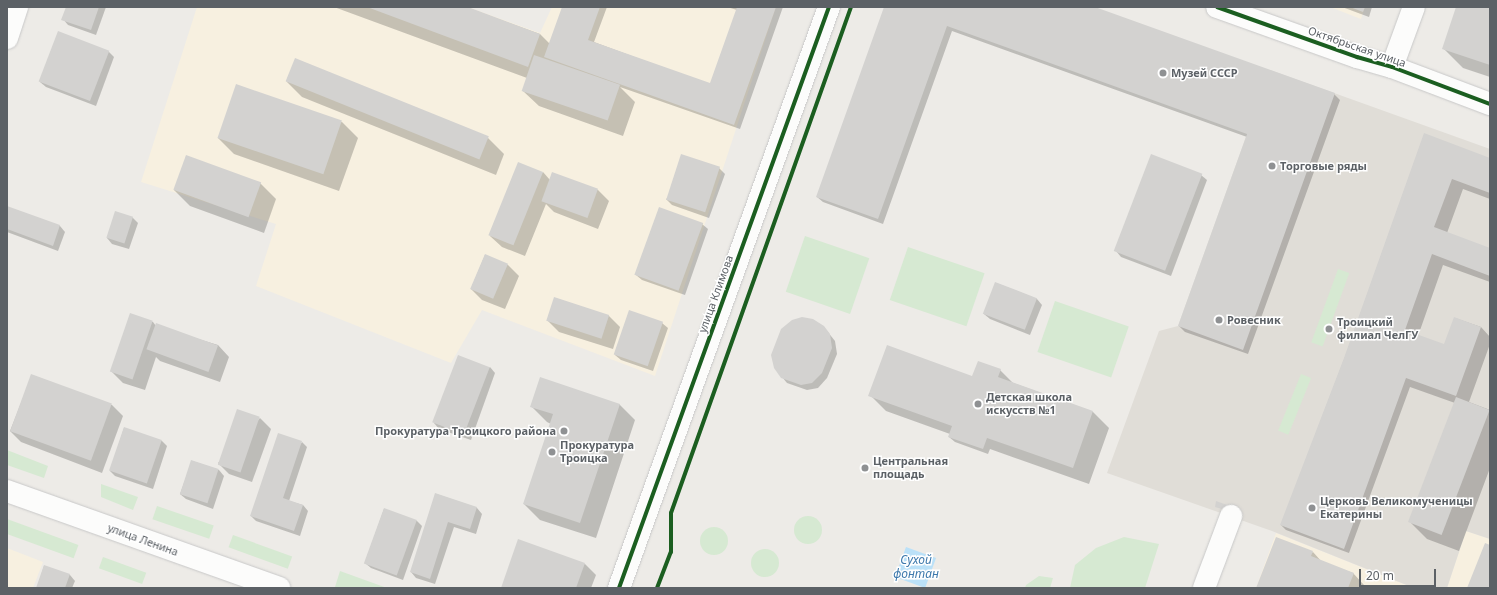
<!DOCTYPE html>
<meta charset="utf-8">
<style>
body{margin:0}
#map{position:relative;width:1497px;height:595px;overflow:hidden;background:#edebe7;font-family:"Noto Sans",sans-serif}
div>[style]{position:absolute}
.commercial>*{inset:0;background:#f7f0e0}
.education>*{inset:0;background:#e0ddd7}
.green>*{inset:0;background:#d6e9d2;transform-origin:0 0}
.round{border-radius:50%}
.water>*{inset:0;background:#bbe1f8;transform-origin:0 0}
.shadow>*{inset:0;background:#0003}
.building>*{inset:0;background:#d3d2d0;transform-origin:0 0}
.roads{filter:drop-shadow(0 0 1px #c8c8c8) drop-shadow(0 0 1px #c8c8c8)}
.street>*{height:22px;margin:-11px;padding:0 11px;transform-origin:11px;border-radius:11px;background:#fcfcfb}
.secondary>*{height:22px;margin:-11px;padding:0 11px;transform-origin:11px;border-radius:11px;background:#fcfcfb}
.cycleway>*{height:4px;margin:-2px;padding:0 2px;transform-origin:2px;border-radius:2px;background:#1b5e20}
.dots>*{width:11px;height:11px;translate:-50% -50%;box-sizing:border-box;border:2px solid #fff;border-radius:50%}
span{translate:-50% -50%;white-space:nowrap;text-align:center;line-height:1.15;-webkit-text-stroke:3px #fff;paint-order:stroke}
.street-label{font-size:11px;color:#5c6166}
.poi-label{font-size:11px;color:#5c6166;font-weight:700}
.left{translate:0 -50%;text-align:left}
.right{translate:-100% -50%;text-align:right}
.water-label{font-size:12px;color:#3c78ac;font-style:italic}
.frame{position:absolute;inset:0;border:8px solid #5c6166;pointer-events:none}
.scale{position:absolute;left:1359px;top:569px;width:77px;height:18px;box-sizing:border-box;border:2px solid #5c6166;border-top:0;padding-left:5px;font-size:12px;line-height:14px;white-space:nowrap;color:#5c6166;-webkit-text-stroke:3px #fff;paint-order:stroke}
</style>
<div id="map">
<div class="commercial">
<div style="clip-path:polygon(197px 7px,468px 7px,540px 33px,552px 7px,776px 7px,655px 376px,482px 310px,451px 363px,256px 286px,276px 224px,141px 182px)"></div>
<div style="clip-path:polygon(1330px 7px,1365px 7px,1361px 19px)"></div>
<div style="clip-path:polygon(1466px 531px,1490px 539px,1490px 588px,1447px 588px)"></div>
<div style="clip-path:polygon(1276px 533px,1414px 588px,1256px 588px)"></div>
<div style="clip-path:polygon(7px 548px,43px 562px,33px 588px,7px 588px)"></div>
</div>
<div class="education">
<div style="clip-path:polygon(1270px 70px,1490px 149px,1490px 539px,1466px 531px,1447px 588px,1414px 588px,1272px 531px,1107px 473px,1159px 331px,1178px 326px)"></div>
</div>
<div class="green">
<div style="left:805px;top:236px;width:68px;height:59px;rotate:19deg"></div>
<div style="left:908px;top:247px;width:81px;height:56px;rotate:19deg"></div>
<div style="left:1338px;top:269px;width:12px;height:78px;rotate:20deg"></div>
<div style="left:1055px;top:301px;width:78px;height:54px;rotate:19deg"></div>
<div style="left:1301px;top:374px;width:11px;height:61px;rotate:22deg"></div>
<div style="clip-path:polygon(7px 450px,48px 466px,44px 478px,7px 465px)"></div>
<div style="clip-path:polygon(101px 484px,138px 497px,133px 510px,101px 497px)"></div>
<div style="left:157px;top:506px;width:60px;height:14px;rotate:19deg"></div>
<div class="round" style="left:794px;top:516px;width:28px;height:28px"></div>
<div style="left:7px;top:519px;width:76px;height:14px;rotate:20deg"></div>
<div class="round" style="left:700px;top:527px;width:28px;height:28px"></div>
<div style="left:233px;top:535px;width:63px;height:13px;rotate:20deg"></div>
<div style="clip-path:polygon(1124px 537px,1159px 544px,1145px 588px,1070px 588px,1075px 565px,1096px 548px)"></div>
<div class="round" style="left:751px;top:549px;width:28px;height:28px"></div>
<div style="left:103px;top:557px;width:46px;height:12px;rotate:20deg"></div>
<div style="clip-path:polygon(340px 571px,387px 588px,336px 588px,335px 587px)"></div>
<div style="clip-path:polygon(1039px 576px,1053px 578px,1050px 588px,1025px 588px,1026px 585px)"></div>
</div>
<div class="water">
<div style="left:906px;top:547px;width:32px;height:32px;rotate:20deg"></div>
</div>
<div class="shadow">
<div style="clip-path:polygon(67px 7px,106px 7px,96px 35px,68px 25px,63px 19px)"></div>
<div style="clip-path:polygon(334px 7px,465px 7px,540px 34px,550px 44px,563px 7px,607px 7px,594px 42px,710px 85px,737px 10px,727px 7px,783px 7px,740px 129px,620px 87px,635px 102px,623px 136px,539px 106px,523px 91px,527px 78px)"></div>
<div style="clip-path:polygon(885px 7px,1092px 7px,1334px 94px,1340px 100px,1248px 354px,1185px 332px,1179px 326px,1247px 137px,952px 31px,883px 224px,823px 202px,817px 197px)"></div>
<div style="clip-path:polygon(1342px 7px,1372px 7px,1369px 17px)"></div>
<div style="clip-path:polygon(1458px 7px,1490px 7px,1490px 77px,1463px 68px,1444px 49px)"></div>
<div style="clip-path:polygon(59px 33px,109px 52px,114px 57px,96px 106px,46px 87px,40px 82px)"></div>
<div style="clip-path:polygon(286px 81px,488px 138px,504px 154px,496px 175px,302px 97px)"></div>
<div style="clip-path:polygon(342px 122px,358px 138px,339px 191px,234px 154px,218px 138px)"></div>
<div style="clip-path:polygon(1424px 135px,1490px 159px,1490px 199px,1463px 189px,1447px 233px,1490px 249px,1490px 282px,1443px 265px,1418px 336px,1444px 346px,1455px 318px,1481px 327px,1490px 337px,1490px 344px,1469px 402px,1490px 410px,1490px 468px,1459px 551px,1427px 539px,1411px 523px,1455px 403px,1410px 387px,1349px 553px,1286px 530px,1281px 525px,1345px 357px)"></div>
<div style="clip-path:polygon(719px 168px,725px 174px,709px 218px,672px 205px,666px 199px)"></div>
<div style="clip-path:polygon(543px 172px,550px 180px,598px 190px,609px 201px,598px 229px,554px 212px,546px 204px,525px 256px,502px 247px,490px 236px)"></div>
<div style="clip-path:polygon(1201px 175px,1207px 180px,1171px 276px,1121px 257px,1116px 251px)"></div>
<div style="clip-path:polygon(260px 183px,276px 199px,264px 233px,190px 206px,174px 190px)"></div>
<div style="clip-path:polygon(7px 207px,60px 226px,65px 232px,58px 251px,7px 232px)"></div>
<div style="clip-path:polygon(116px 212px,133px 218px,138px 223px,129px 249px,112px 244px,107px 238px)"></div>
<div style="clip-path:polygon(702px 224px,708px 229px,685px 295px,642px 280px,636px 275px)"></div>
<div style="clip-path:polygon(485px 255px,508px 265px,519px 276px,505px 309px,482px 300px,471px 289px)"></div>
<div style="clip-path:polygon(996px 283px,1037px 299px,1042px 305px,1030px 335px,990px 319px,984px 314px)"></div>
<div style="clip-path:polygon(555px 298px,609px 316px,620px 327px,613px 349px,559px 332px,548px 321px)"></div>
<div style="clip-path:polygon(131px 315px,153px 322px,156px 326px,218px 345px,229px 357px,220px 382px,160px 361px,156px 357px,145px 390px,123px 383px,112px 372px)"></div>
<div style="clip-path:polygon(662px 323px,668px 328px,653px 371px,621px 360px,615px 355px)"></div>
<div style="clip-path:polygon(823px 326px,835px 341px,837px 354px,827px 378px,818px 388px,807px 390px,787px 383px,782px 377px)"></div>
<div style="clip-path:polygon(490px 367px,495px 373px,471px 440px,439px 429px,434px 423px)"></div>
<div style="clip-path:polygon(1000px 370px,1013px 383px,1093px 412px,1109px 428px,1089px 484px,990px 449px,988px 454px,955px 442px,949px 437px,950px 434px,886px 411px,870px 395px,973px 377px)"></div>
<div style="clip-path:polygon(32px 375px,112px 405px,123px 416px,102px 473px,21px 442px,10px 431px)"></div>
<div style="clip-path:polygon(619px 404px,635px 420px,596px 538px,540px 520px,524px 504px,551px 424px,547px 422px,531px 406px)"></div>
<div style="clip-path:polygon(260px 418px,271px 429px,252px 482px,229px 474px,218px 463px)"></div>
<div style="clip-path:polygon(124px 428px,162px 441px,167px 446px,153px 489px,115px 476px,110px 471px)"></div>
<div style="clip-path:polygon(302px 442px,307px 447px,289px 501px,303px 505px,308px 511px,300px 536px,256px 521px,251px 516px)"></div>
<div style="clip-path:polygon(192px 461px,219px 470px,224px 476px,213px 509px,186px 499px,180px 494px)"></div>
<div style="clip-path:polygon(436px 494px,477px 508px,482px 514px,476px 534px,454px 527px,435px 584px,416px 578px,411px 572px)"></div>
<div style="clip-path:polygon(384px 509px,417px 521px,422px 526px,403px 580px,371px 568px,365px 563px)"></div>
<div style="clip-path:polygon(1313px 552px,1322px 562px,1353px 573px,1364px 585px,1363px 588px,1257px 588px)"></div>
<div style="clip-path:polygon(585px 564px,596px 575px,591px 588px,502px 588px)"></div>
<div style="clip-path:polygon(44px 566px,70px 575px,75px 581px,72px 588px,37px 588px)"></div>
</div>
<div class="building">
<div style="clip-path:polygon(66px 7px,99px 7px,91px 30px,61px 20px)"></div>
<div style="clip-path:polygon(367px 7px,468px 7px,540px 34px,528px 67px)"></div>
<div style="clip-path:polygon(562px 7px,600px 7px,588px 40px,710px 83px,737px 7px,776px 7px,734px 125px,544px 57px)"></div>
<div style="clip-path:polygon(884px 7px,1095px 7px,1335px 93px,1243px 350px,1178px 326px,1247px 134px,947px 26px,878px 219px,816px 197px)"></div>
<div style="clip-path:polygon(1350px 7px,1365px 7px,1363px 12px)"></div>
<div style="clip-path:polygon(1456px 7px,1490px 7px,1490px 65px,1442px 49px)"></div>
<div style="left:58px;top:31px;width:55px;height:54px;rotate:21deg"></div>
<div style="left:534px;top:55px;width:91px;height:38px;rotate:19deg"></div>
<div style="left:295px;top:58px;width:209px;height:25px;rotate:22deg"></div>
<div style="left:236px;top:84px;width:112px;height:57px;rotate:19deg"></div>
<div style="clip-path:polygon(1424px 133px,1490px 158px,1490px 193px,1452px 179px,1434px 227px,1490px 248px,1490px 276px,1432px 254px,1405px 330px,1444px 344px,1454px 317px,1481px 327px,1456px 396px,1406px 378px,1344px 549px,1280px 525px,1344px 358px)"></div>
<div style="left:681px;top:154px;width:41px;height:48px;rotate:18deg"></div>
<div style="left:1151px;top:154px;width:55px;height:104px;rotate:21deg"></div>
<div style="left:186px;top:155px;width:80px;height:37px;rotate:20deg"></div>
<div style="left:518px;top:162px;width:27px;height:79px;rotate:22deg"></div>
<div style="left:552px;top:172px;width:49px;height:31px;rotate:20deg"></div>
<div style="clip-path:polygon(7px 206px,60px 225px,53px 246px,7px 229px)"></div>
<div style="left:659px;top:207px;width:47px;height:72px;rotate:20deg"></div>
<div style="left:115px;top:211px;width:19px;height:28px;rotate:18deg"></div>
<div style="left:485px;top:254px;width:25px;height:38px;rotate:23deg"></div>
<div style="left:995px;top:282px;width:45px;height:34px;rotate:21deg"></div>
<div style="left:554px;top:297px;width:58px;height:25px;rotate:18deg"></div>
<div style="left:629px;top:310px;width:36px;height:47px;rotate:19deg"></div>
<div style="left:130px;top:313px;width:24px;height:62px;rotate:19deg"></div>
<div style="clip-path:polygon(802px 317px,813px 319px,824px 326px,830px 334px,832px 348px,822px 373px,812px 383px,801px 385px,781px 378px,774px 368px,771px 355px,781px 329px,792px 320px)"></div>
<div style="left:156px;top:323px;width:66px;height:28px;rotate:20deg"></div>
<div style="clip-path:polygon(887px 345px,972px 376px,978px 361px,1001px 369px,998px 377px,1093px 411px,1073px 468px,987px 438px,983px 449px,948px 437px,952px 426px,868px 396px)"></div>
<div style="left:458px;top:355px;width:34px;height:72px;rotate:21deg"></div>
<div style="left:31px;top:374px;width:86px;height:61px;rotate:20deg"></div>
<div style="clip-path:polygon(540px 377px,620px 404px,580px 523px,523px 504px,553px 414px,530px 407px)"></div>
<div style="left:1456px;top:397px;width:36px;height:134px;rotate:21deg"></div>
<div style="left:237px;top:409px;width:24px;height:59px;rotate:19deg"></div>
<div style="left:124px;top:427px;width:40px;height:46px;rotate:19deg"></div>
<div style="clip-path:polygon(278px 433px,302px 441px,283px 498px,303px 505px,294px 531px,250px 516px)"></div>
<div style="left:191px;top:460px;width:29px;height:36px;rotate:18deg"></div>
<div style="clip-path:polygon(435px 493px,477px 507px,470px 529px,448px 522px,430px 579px,410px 572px)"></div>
<div style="clip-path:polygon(1216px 501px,1227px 505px,1225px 510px,1215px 507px)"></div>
<div style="left:384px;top:508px;width:35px;height:59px;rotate:20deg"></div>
<div style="clip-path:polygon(1276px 537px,1313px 551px,1311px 556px,1354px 573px,1348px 588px,1256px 588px)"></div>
<div style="clip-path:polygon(518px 539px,585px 563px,576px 588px,501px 588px)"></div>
<div style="clip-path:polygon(1485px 543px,1490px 545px,1490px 588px,1467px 588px)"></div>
<div style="clip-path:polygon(44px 565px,70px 574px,65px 588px,36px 588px)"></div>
</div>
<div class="roads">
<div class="street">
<div style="left:1217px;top:7px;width:149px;rotate:19.7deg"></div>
<div style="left:1357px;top:57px;width:36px;rotate:16deg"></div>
<div style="left:1392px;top:67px;width:105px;rotate:20.7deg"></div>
<div style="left:7px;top:38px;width:33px;rotate:-72deg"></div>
<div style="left:1392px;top:67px;width:64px;rotate:-69.9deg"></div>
<div style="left:619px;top:588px;width:618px;rotate:-70.13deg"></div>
<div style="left:1204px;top:588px;width:77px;rotate:-69.4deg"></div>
</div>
<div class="secondary">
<div style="left:7px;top:491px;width:289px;rotate:19.6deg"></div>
</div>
</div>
<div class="cycleway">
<div style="left:1217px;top:7px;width:149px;rotate:19.7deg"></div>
<div style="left:1357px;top:57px;width:36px;rotate:16deg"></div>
<div style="left:1392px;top:67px;width:105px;rotate:20.7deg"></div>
<div style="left:619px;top:588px;width:618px;rotate:-70.13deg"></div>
<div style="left:657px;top:588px;width:39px;rotate:-69deg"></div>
<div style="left:671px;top:552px;width:39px;rotate:-90deg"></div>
<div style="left:671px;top:513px;width:537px;rotate:-70.42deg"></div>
</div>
<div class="dots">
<div style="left:1163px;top:73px;background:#8f9193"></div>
<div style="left:1272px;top:166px;background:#8f9193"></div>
<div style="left:1219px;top:320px;background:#8f9193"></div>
<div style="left:1329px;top:329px;background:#8f9193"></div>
<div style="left:978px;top:404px;background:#8f9193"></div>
<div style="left:564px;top:431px;background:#8f9193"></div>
<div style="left:552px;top:452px;background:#8f9193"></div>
<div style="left:865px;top:468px;background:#8f9193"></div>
<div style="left:1312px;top:508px;background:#8f9193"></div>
</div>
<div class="street-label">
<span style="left:1357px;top:47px;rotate:19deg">Октябрьская улица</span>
<span style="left:716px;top:294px;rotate:-70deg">улица Климова</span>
<span style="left:143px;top:540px;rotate:20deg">улица Ленина</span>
</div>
<div class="poi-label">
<span class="left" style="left:1171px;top:73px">Музей СССР</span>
<span class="left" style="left:1280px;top:166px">Торговые ряды</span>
<span class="left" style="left:1227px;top:320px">Ровесник</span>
<span class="left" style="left:1337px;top:329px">Троицкий<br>филиал ЧелГУ</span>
<span class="left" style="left:986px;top:404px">Детская школа<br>искусств №1</span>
<span class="right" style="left:556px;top:431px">Прокуратура Троицкого района</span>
<span class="left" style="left:560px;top:452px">Прокуратура<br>Троицка</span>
<span class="left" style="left:873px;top:468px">Центральная<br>площадь</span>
<span class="left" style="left:1320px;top:508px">Церковь Великомученицы<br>Екатерины</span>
</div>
<div class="water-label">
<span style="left:916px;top:567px">Сухой<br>фонтан</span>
</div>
<div class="frame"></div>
<div class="scale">20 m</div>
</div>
